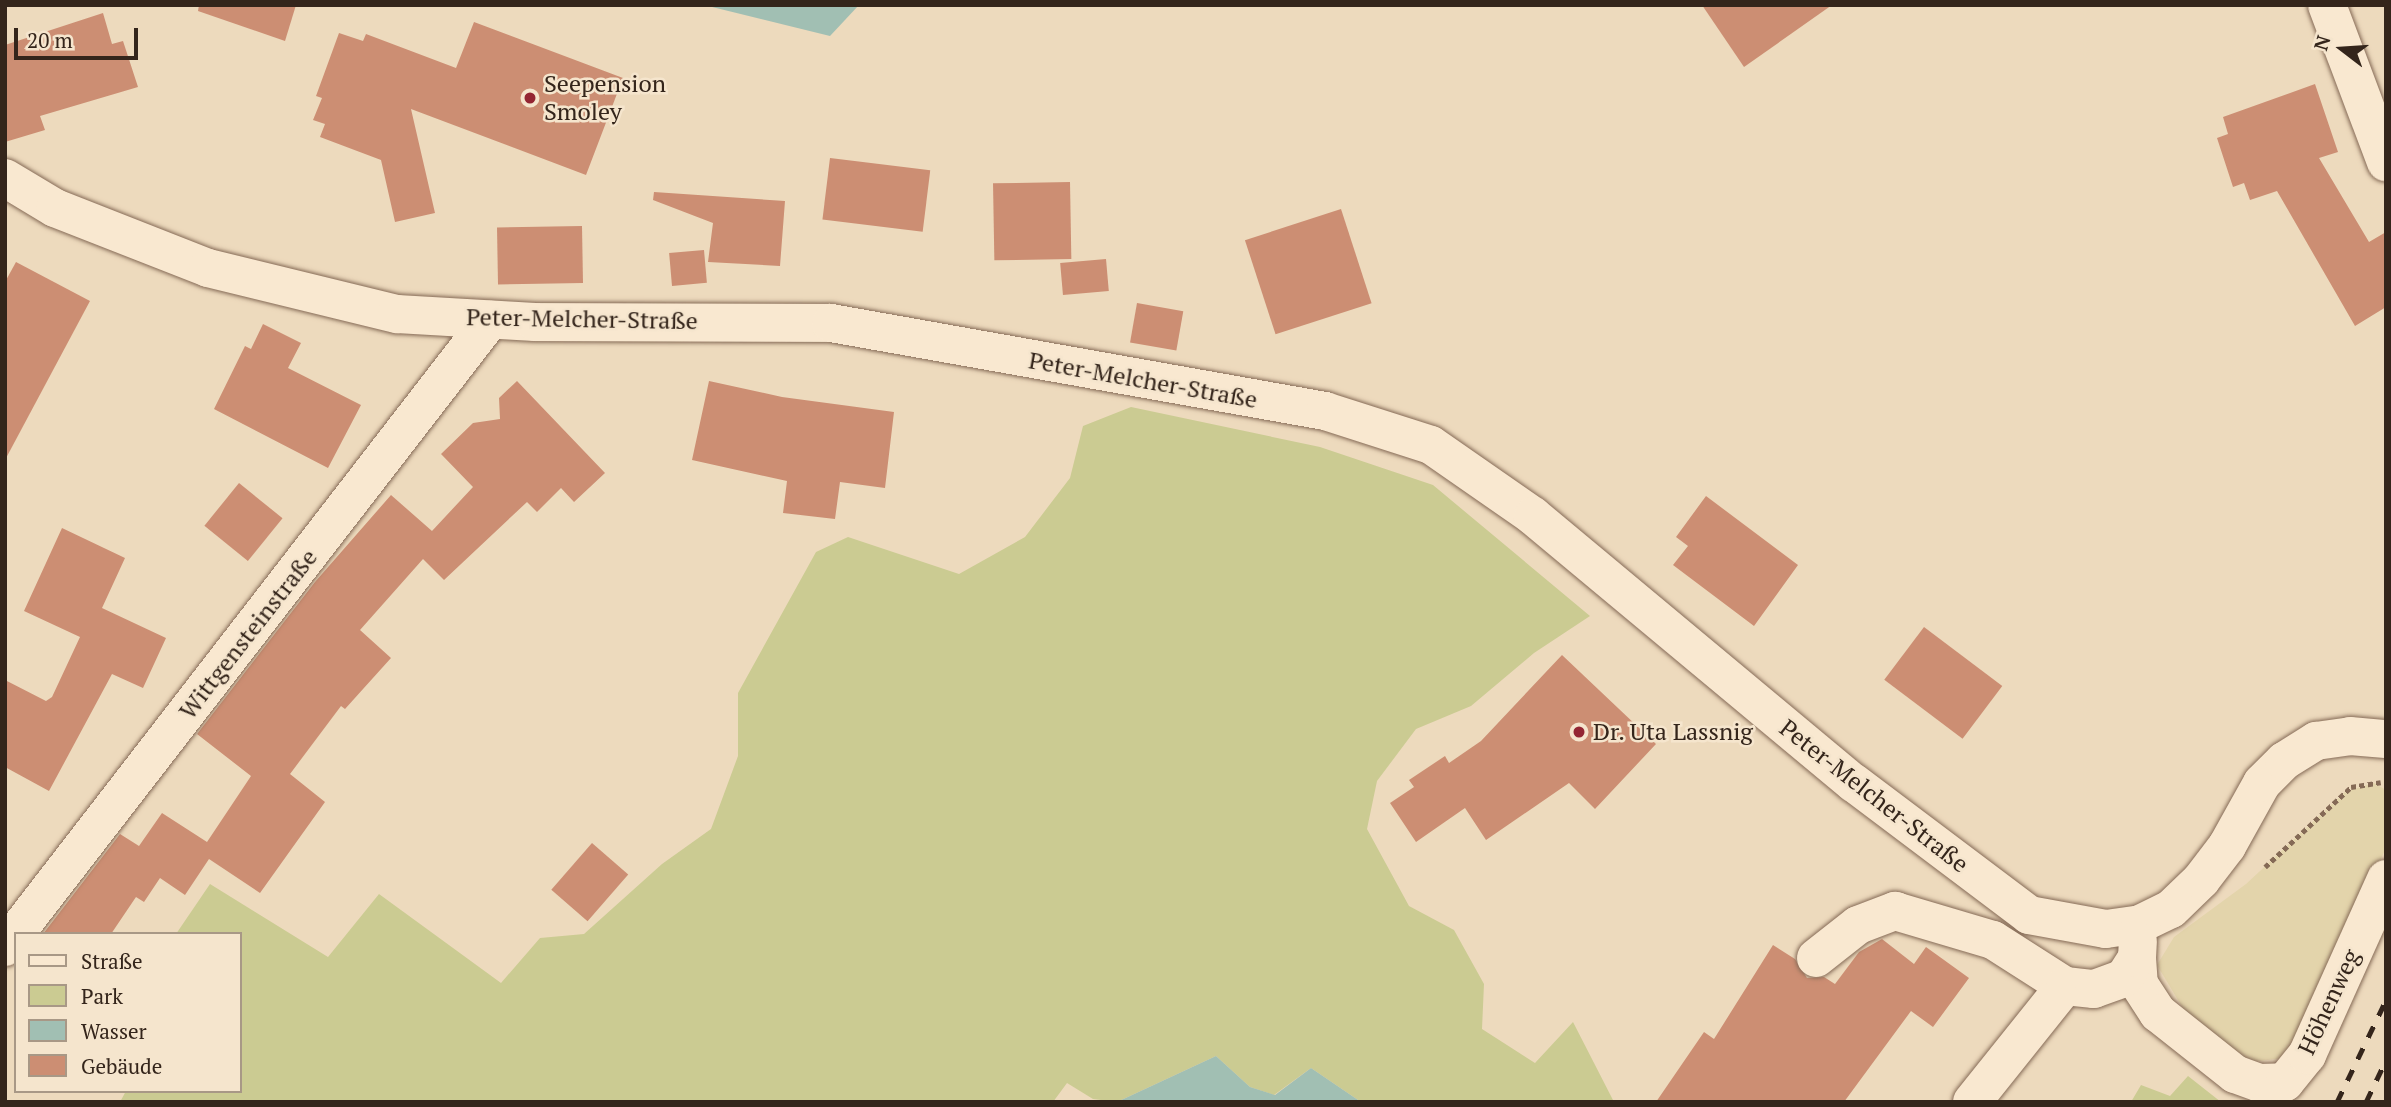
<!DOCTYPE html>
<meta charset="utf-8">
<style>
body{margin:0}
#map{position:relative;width:2391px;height:1107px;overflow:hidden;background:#eddabd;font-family:"PT Serif",serif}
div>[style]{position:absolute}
.farmland>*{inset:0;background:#e3d4ab}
.green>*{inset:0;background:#cbcb92}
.water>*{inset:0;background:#a1bfb3}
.building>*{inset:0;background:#cc8e73;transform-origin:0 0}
.path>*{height:4.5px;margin-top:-2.25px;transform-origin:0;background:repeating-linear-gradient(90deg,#856a56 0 5px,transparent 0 8.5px)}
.roads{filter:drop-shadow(0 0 2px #856a56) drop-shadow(0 0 2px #856a56)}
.minor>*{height:38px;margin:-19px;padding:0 19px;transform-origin:19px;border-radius:19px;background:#f9e8d0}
.rail>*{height:5px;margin-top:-2.5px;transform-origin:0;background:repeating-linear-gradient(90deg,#34251b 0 12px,transparent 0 24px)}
.dots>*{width:19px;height:19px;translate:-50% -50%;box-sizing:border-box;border:4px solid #f5e5cd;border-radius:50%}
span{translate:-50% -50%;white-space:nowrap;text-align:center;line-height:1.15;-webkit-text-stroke:5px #f5e5cd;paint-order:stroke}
.poi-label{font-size:24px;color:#34251b}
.left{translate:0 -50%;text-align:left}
.street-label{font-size:24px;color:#34251b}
.frame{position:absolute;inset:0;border:7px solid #34251b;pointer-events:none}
.legend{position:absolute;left:14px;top:932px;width:228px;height:161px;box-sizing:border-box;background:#f5e5cd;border:2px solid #a89886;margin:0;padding:9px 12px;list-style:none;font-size:21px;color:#34251b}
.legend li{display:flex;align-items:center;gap:14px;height:35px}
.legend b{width:35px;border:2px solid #a89886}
.north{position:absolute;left:2307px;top:14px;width:70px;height:70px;-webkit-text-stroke:5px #f5e5cd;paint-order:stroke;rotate:287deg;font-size:19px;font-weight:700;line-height:28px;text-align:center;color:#34251b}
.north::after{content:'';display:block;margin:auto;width:24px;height:32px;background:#34251b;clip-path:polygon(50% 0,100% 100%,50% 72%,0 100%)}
.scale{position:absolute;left:14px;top:28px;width:124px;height:32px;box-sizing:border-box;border:4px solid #34251b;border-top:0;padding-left:9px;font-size:21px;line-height:24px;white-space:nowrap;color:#34251b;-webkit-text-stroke:5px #f5e5cd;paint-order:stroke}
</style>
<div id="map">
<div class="farmland">
<div style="clip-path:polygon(2374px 783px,2386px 790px,2386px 848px,2318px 993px,2284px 1058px,2243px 1063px,2187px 1015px,2157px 965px,2174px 937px,2246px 884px,2345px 792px)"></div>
</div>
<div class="green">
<div style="clip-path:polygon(1131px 407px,1320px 447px,1433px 485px,1590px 616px,1534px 653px,1471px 706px,1416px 729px,1377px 781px,1367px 829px,1409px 906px,1454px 930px,1484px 984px,1482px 1029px,1535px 1063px,1573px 1022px,1614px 1102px,1361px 1102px,1311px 1068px,1274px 1095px,1250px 1087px,1216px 1056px,1117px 1102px,1093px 1099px,1067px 1083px,1053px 1102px,120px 1102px,126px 1091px,240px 1091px,240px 934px,176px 934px,210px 884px,328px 957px,379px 894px,501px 983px,540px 938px,584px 934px,662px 864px,711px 829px,738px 756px,738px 693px,816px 552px,848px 537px,959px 574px,1025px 537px,1070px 478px,1083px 426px)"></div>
<div style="clip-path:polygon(2188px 1076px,2221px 1102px,2131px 1102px,2141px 1085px,2170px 1096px)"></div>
</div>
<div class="water">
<div style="clip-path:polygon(704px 5px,859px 5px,830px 36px)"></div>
<div style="clip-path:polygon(1216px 1056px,1250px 1087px,1275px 1095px,1311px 1068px,1361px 1102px,1117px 1102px)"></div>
</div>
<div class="building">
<div style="clip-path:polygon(199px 5px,296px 5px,285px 41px,198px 11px)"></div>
<div style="clip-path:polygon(1702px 5px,1832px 5px,1744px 67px)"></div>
<div style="clip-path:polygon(103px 13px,112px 44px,123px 41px,138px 87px,40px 116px,45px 130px,5px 142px,5px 45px)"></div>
<div style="clip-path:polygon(474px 22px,623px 78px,586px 175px,411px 109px,435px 213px,395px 222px,381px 160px,320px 137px,325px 124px,313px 120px,322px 98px,316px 96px,339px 33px,363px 41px,366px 34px,456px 68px)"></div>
<div style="clip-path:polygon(2315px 84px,2338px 152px,2319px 158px,2369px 242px,2386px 232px,2386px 307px,2355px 326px,2277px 191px,2250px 200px,2244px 183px,2233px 187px,2217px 138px,2228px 134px,2223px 117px)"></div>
<div style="left:830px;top:158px;width:101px;height:62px;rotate:7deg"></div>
<div style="left:1070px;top:182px;width:77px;height:77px;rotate:89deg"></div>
<div style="clip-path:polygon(654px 192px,785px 201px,780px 266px,708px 262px,713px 223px,653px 200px)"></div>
<div style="left:1341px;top:209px;width:99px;height:101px;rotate:72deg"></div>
<div style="left:582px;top:226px;width:57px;height:85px;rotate:89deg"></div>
<div style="left:704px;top:250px;width:33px;height:35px;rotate:85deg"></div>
<div style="left:1106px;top:259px;width:32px;height:46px;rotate:85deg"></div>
<div style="clip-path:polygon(16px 262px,90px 301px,5px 460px,5px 282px)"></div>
<div style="left:1137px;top:303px;width:47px;height:40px;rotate:10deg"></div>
<div style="clip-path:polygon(263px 324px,301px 343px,288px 368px,361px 405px,328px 468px,214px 409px,245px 346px,251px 349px)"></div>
<div style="clip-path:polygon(517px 381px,605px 473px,574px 502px,561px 488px,537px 512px,527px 502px,444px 580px,423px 559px,360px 630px,391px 658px,345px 709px,341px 706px,290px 774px,325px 802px,260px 893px,209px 859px,185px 895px,160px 878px,144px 902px,136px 897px,111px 934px,43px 934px,120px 834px,139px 846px,162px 813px,207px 842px,251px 776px,197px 734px,315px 582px,391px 495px,432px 531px,473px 487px,441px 454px,473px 423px,500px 419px,499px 398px)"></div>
<div style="clip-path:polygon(709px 381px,782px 397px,894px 412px,885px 488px,840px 482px,835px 519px,783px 513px,787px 481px,692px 460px)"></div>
<div style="left:239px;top:483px;width:56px;height:55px;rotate:39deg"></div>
<div style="clip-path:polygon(1706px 496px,1798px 565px,1754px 626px,1673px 565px,1688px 546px,1676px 537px)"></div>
<div style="clip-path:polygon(62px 528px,125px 558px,102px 608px,166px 638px,143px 688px,112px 674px,49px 791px,5px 767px,5px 680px,46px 701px,52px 697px,80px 637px,24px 611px)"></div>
<div style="left:1924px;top:627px;width:98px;height:66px;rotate:37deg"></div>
<div style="clip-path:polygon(1562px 655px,1656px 744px,1595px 809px,1569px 783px,1486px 840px,1465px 808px,1416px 842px,1390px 803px,1414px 787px,1409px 780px,1445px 756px,1449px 763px,1481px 741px)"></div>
<div style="left:592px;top:843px;width:48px;height:62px;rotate:41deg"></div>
<div style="clip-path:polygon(1882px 939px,1914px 964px,1926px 947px,1969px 978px,1933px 1027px,1911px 1011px,1844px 1102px,1656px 1102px,1704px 1032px,1714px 1039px,1773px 945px,1795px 959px,1807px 978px,1824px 977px,1835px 984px,1859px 952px)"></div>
</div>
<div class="path">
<div style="left:2265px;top:867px;width:117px;rotate:-42.9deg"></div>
<div style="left:2351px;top:787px;width:30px;rotate:-9deg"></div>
</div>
<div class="roads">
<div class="minor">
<div style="left:2327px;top:5px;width:168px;rotate:69.4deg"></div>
<div style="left:5px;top:178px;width:58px;rotate:31deg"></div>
<div style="left:55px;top:208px;width:164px;rotate:21.4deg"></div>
<div style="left:208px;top:268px;width:195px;rotate:13.7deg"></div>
<div style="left:397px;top:314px;width:138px;rotate:3.3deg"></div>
<div style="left:535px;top:322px;width:296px;rotate:0.2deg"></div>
<div style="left:831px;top:323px;width:502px;rotate:10.1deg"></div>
<div style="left:1325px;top:411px;width:111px;rotate:17.8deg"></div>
<div style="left:1431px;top:445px;width:124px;rotate:34.8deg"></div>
<div style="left:1533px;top:516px;width:418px;rotate:39.8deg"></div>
<div style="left:1854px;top:783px;width:219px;rotate:37deg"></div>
<div style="left:2029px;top:915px;width:78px;rotate:10.3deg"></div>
<div style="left:2106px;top:929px;width:34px;rotate:-8deg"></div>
<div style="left:2140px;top:924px;width:34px;rotate:-26deg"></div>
<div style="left:2171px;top:909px;width:42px;rotate:-44deg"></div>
<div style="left:2201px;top:880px;width:43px;rotate:-52.6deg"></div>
<div style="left:2227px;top:846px;width:72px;rotate:-60.9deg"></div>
<div style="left:2262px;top:783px;width:31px;rotate:-45deg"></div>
<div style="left:2284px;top:761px;width:38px;rotate:-32deg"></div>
<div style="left:2316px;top:741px;width:34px;rotate:-8deg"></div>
<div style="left:2350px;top:736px;width:36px;rotate:5deg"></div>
<div style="left:5px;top:947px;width:793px;rotate:-52.28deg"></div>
<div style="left:1816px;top:958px;width:53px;rotate:-38.2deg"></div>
<div style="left:1858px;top:925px;width:40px;rotate:-21deg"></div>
<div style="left:1895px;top:911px;width:102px;rotate:16.5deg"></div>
<div style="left:1993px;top:940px;width:85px;rotate:32.6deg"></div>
<div style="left:2137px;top:958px;width:26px;rotate:86deg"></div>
<div style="left:2139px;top:984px;width:35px;rotate:57deg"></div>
<div style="left:2158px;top:1013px;width:98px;rotate:38.4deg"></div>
<div style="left:2235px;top:1074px;width:27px;rotate:20deg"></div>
<div style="left:2260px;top:1083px;width:25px;rotate:-2deg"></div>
<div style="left:2285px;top:1082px;width:35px;rotate:-51deg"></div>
<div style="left:2307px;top:1055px;width:193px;rotate:-65.8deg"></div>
<div style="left:1972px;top:1102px;width:149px;rotate:-51.3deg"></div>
<div style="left:2065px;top:986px;width:29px;rotate:6deg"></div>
<div style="left:2094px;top:989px;width:32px;rotate:-20deg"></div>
<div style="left:2124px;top:978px;width:24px;rotate:-57deg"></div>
<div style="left:2137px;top:958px;width:17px;rotate:-87deg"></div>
</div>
</div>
<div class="rail">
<div style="left:2337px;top:1102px;width:113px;rotate:-64.3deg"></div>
<div style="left:2366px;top:1102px;width:47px;rotate:-64.5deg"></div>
</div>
<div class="dots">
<div style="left:530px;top:98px;background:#942633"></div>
<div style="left:1579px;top:732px;background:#942633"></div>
</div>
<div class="poi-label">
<span class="left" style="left:544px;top:98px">Seepension<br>Smoley</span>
<span class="left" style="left:1593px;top:732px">Dr. Uta Lassnig</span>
</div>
<div class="street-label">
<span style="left:582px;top:319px;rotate:1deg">Peter-Melcher-Straße</span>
<span style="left:1143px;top:380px;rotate:10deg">Peter-Melcher-Straße</span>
<span style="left:248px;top:634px;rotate:-52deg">Wittgensteinstraße</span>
<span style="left:1874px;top:796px;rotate:38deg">Peter-Melcher-Straße</span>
<span style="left:2329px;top:1002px;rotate:-65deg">Höhenweg</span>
</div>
<div class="frame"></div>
<ul class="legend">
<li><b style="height:9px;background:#f9e8d0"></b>Straße</li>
<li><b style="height:19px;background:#cbcb92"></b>Park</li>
<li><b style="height:19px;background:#a1bfb3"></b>Wasser</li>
<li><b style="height:19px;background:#cc8e73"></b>Gebäude</li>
</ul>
<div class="north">N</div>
<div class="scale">20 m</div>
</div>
